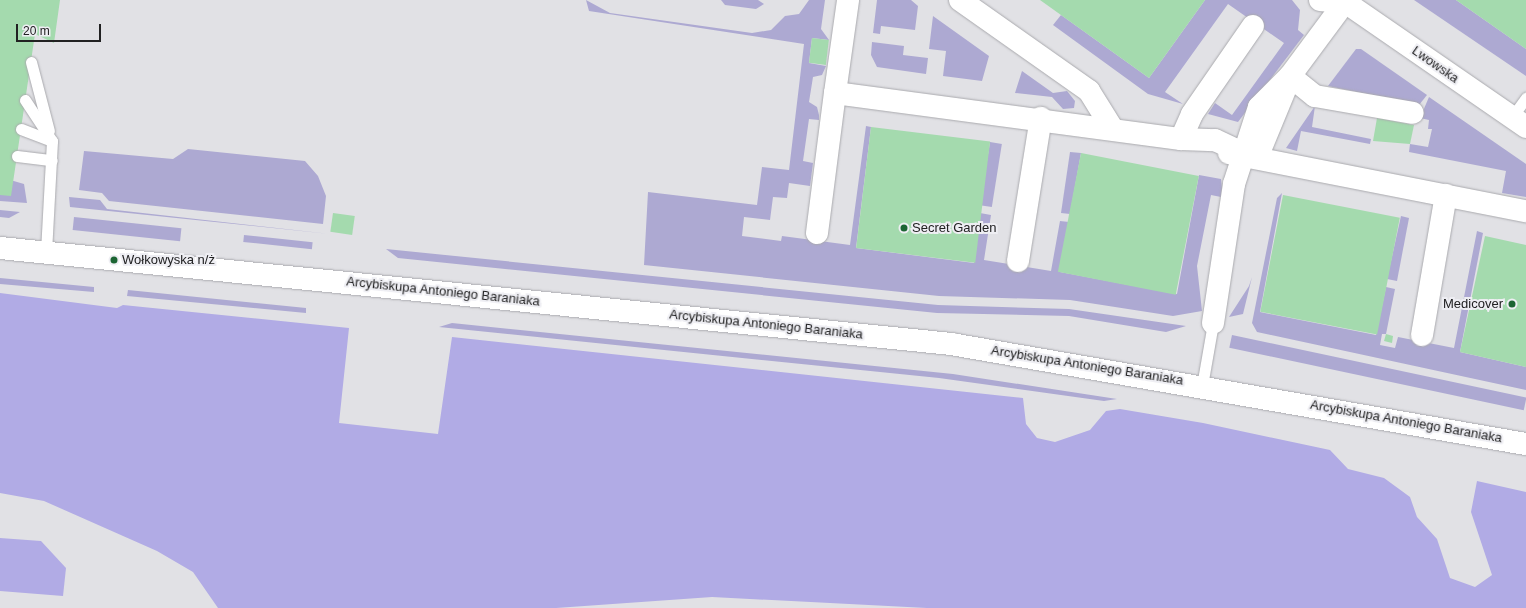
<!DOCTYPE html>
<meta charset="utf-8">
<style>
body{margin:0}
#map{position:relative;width:1526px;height:608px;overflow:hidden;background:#e1e1e5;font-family:Helvetica,sans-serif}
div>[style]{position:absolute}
.green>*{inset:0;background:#ada9d2;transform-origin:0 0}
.forest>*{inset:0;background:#b1abe5}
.building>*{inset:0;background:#a4daae;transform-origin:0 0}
.roads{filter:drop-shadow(0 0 1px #aaaaae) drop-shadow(0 0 1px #aaaaae)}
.lane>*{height:11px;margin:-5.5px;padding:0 5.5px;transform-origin:5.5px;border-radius:5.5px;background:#fff}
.street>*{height:22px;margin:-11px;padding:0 11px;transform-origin:11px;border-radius:11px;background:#fff}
.secondary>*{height:22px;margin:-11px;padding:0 11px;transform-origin:11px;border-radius:11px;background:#fff}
.dots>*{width:11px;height:11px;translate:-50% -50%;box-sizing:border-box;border:2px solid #eeeef3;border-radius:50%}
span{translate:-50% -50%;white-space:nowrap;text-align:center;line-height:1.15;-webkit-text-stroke:4px #eeeef3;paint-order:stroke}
.street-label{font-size:13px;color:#212122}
.poi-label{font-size:13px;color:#212122}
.left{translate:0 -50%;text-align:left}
.right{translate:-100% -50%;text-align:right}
.scale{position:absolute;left:16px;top:24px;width:85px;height:18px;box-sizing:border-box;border:2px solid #212122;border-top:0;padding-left:5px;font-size:12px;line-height:14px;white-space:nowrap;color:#212122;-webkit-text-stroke:3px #eeeef3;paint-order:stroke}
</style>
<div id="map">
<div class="green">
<div style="clip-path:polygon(586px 0,610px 13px,752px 33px,771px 30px,785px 16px,799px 14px,809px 0,825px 0,821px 29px,829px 40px,812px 38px,809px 63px,826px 66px,822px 75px,813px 77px,809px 102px,817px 107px,819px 115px,819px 120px,809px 119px,803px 161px,813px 163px,810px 186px,789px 183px,787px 198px,773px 197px,770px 220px,744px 217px,742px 236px,781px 241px,782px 236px,850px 245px,866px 126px,871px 127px,856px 248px,974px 263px,980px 213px,991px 215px,984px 260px,1051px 271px,1060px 221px,1069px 222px,1060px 272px,1177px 294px,1199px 175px,1221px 179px,1222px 188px,1221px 197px,1211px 195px,1197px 266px,1202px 311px,1173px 316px,1070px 300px,939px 296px,644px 265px,648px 192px,757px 205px,762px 167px,789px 170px,804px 44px,589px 11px)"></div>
<div style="clip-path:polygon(721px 0,758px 0,764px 4px,756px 9px,725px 5px)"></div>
<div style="clip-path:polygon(877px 0,911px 0,918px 6px,915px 30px,881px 26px,880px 34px,873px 33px)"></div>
<div style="clip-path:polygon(1205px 0,1292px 0,1300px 10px,1298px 30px,1304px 35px,1238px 122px,1208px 114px,1215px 103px,1232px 115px,1284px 43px,1228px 4px,1165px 92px,1183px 104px,1148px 94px,1053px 25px,1061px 15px,1149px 78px)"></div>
<div style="clip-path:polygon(1414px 0,1456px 0,1526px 49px,1526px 76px)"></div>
<div style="clip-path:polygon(933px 16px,989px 56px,982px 81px,943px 76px,946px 51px,929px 49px)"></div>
<div style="clip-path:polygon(872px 42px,904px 46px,903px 55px,928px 58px,926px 74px,877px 67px,871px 55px)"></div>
<div style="clip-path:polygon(1356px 49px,1361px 49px,1427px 95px,1419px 105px,1328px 86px)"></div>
<div style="clip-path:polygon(1022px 71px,1053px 93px,1067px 91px,1075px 101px,1074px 108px,1063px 109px,1052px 97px,1015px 93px)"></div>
<div style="clip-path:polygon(1429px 97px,1526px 164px,1526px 197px,1502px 193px,1506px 171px,1409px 152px,1410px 144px,1428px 147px,1432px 129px,1428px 129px,1429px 120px,1420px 118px)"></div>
<div style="clip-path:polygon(1315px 106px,1312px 127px,1371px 139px,1370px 144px,1301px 131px,1297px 151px,1286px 148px)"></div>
<div style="left:990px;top:142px;width:12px;height:64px;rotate:9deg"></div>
<div style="clip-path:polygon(188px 149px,305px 161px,318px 176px,326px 196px,323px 224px,109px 201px,102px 193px,79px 190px,84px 151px,173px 159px)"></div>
<div style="clip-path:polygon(1070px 152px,1081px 153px,1070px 214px,1061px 213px)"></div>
<div style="clip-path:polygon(0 177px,24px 184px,27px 203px,0 201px)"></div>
<div style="clip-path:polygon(1282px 193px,1260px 312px,1376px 335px,1386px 287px,1395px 289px,1386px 334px,1382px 334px,1380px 345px,1395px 348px,1398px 337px,1454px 348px,1477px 231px,1483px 233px,1460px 352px,1526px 367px,1526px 390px,1257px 332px,1252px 323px,1277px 198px)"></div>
<div style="clip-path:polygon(69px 197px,100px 200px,107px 209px,330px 234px,70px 207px)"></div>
<div style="clip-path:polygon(0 210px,20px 212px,9px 218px,0 217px)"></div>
<div style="clip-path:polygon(1401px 216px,1409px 218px,1397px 281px,1387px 279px)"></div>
<div style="left:74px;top:217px;width:108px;height:13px;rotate:6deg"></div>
<div style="left:244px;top:235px;width:69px;height:7px;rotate:6deg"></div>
<div style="clip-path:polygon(386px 249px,938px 305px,1069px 309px,1186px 326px,1166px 332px,1069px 316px,937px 313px,398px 258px)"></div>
<div style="clip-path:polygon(1252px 277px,1243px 314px,1229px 317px,1249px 286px)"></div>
<div style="clip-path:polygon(0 278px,94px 287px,94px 292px,0 284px)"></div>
<div style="clip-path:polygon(128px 290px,306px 308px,306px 313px,127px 296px)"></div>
<div style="clip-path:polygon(452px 323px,953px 374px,1117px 399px,1104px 401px,939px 378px,439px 327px)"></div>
<div style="left:1232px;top:335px;width:301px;height:13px;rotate:12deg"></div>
</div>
<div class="forest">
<div style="clip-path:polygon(0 293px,117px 308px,123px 305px,349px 328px,339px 423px,438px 434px,452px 337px,1023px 398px,1026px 424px,1037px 438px,1055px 442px,1090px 430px,1106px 411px,1120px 409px,1203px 423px,1330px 450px,1348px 469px,1384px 478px,1410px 497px,1417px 517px,1437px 539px,1450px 578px,1475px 587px,1492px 575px,1471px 512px,1477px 481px,1526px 492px,1526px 608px,927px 608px,712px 597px,556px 608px,218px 608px,193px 572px,157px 551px,44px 501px,0 493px)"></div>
<div style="clip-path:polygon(0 538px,41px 541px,66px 568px,63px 596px,0 591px)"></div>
</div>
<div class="building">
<div style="clip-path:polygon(0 0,60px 0,54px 43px,35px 34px,11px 196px,0 195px)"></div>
<div style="clip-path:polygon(1040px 0,1205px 0,1149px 78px)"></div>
<div style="clip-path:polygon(1456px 0,1526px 0,1526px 49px)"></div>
<div style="left:812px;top:38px;width:17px;height:25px;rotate:7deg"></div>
<div style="clip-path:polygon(1377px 118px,1414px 125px,1410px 144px,1373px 141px)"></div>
<div style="left:871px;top:127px;width:120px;height:122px;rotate:7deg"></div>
<div style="left:1081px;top:153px;width:120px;height:121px;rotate:11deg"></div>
<div style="left:1283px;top:195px;width:119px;height:119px;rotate:11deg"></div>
<div style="left:333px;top:213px;width:22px;height:19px;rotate:8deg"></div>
<div style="clip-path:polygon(1485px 236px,1526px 245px,1526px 367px,1460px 352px)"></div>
<div style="clip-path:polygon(1386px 334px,1393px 336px,1392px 343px,1384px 341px)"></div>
</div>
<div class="roads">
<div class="lane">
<div style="left:31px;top:62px;width:71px;rotate:75.4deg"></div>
<div style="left:25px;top:100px;width:49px;rotate:56.6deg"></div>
<div style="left:52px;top:141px;width:111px;rotate:93.1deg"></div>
<div style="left:1512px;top:117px;width:24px;rotate:-54deg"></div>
<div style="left:21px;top:129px;width:33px;rotate:21deg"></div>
<div style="left:17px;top:156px;width:35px;rotate:7deg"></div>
<div style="left:1202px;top:386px;width:64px;rotate:-80.1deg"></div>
</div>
<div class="street">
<div style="left:960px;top:0;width:158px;rotate:35.2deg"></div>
<div style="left:1089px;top:91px;width:44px;rotate:58.1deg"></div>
<div style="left:1320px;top:0;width:25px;rotate:5deg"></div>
<div style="left:1345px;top:2px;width:220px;rotate:34.6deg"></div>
<div style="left:1290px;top:76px;width:32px;rotate:39deg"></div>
<div style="left:1315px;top:96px;width:99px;rotate:9.8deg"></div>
<div style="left:835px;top:93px;width:94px;rotate:-82deg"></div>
<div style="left:1181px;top:139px;width:27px;rotate:-66deg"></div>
<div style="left:1192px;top:114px;width:107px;rotate:-55.3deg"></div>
<div style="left:1229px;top:153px;width:303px;rotate:11.1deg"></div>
<div style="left:1259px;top:153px;width:74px;rotate:-67.6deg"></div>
<div style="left:817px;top:233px;width:141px;rotate:-82.7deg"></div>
<div style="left:835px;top:93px;width:349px;rotate:7.6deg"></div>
<div style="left:1181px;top:139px;width:34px;rotate:2deg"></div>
<div style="left:1215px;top:140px;width:31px;rotate:25deg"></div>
<div style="left:1018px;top:261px;width:145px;rotate:-80.9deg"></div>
<div style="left:1213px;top:323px;width:141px;rotate:-81.4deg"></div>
<div style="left:1234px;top:184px;width:81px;rotate:-72deg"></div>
<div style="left:1259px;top:107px;width:44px;rotate:-45deg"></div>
<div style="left:1290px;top:76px;width:92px;rotate:-53.4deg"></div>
<div style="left:1422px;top:335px;width:142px;rotate:-80.3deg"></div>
</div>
<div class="secondary">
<div style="left:0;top:248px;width:956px;rotate:5.76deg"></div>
<div style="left:951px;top:344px;width:584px;rotate:9.87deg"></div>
</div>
</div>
<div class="dots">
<div style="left:904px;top:228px;background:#1c6533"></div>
<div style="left:114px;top:260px;background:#1c6533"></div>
<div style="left:1512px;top:304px;background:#1c6533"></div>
</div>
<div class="street-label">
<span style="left:1435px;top:65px;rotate:35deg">Lwowska</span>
<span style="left:443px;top:292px;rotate:6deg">Arcybiskupa Antoniego Baraniaka</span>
<span style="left:766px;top:325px;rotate:6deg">Arcybiskupa Antoniego Baraniaka</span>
<span style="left:1087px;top:366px;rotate:9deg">Arcybiskupa Antoniego Baraniaka</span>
<span style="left:1406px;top:422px;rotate:10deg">Arcybiskupa Antoniego Baraniaka</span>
</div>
<div class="poi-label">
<span class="left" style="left:912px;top:228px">Secret Garden</span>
<span class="left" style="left:122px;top:260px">Wołkowyska n/ż</span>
<span class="right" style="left:1503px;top:304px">Medicover</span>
</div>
<div class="scale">20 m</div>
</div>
